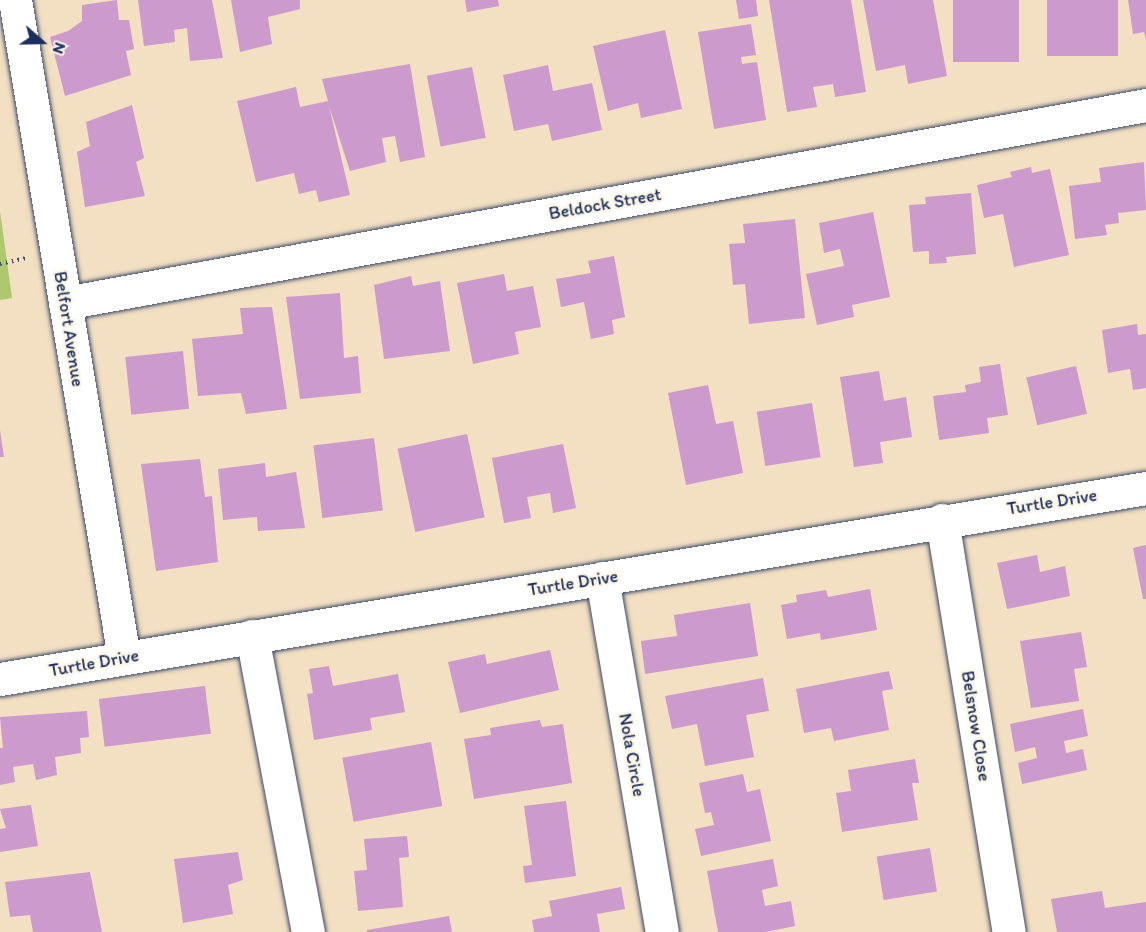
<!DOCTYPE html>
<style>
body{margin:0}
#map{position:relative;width:1146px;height:932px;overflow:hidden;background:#f3dfc1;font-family:Itim,sans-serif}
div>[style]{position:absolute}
.green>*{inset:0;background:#adc86f}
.building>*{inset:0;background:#cd9acd;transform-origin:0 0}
.path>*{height:4px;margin-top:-2px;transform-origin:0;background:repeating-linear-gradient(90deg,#3b496d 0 1.5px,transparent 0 6px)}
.roads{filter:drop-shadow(0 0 2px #3b496d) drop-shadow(0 0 2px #3b496d)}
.street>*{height:33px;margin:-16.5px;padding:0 16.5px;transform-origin:16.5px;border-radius:16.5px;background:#fff}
span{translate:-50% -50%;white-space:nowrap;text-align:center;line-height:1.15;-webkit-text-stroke:5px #fcf5e5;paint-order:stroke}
.street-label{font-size:18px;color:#1b2f5e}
.north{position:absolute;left:12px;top:12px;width:60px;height:60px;-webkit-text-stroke:4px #fcf5e5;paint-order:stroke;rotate:110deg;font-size:16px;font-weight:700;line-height:24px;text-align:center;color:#1b2f5e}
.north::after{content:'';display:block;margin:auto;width:21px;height:27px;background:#1b2f5e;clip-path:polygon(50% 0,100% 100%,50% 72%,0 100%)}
</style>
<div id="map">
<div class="green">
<div style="clip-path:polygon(0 211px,12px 298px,0 300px)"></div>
</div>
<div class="building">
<div style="clip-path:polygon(117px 0,119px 20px,129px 20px,134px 49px,126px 51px,131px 75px,65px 96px,50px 37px,68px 31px,82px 21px,82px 5px)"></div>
<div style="clip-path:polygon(138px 0,212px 0,223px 58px,190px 61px,187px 28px,174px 30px,175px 42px,144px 46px)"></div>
<div style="clip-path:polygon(231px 0,300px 0,300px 9px,268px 17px,272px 44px,240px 52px)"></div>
<div style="clip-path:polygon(465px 0,498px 0,499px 6px,467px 12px)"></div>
<div style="clip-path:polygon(736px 0,756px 0,758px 16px,739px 19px)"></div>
<div style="clip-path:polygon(769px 0,851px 0,866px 92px,835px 97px,833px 84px,813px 87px,817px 107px,787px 112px)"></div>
<div style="clip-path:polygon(863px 0,933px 0,947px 76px,908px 84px,905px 65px,876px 71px)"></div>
<div style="left:953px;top:0;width:66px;height:62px"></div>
<div style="left:1047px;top:0;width:71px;height:56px"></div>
<div style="clip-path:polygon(1128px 0,1146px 0,1146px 40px,1144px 32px,1133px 34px)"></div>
<div style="clip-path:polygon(751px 24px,756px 55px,741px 57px,742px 64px,757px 62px,766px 120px,714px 129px,698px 32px)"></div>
<div style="clip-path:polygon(665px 30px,682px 109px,641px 118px,638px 103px,608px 111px,593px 46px)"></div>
<div style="clip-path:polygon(410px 64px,425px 157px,400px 162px,395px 136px,382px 138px,386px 162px,350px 171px,329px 106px,350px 195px,319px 202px,316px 190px,299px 194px,294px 173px,256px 182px,237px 101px,296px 87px,300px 107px,328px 101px,322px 79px)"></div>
<div style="clip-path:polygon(548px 65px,553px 91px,592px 83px,602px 130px,552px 141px,548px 124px,514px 131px,503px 75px)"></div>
<div style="left:472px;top:67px;width:72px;height:46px;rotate:79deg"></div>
<div style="clip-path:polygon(132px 105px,144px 158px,136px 162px,145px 196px,85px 207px,77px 152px,90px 146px,86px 122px)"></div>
<div style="clip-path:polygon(1144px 162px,1146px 210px,1118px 213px,1119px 223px,1105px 225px,1107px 235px,1075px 239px,1069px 186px,1101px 182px,1099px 168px)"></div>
<div style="clip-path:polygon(1031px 167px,1032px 173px,1050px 169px,1069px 255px,1014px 267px,1003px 214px,984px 218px,977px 185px,1012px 177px,1010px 172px)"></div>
<div style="clip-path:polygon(971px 193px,976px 254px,946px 257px,947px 263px,929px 264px,929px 251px,913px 252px,909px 205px,926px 204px,925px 197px)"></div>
<div style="clip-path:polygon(873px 212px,890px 297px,852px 305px,854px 317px,817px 325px,806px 274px,844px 266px,840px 249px,824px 253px,819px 223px)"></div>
<div style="clip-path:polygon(795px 219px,805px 318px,749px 324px,745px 284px,733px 285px,729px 244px,745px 243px,743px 224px)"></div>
<div style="clip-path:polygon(614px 256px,625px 317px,612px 320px,614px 334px,591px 339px,584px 302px,561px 307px,556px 279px,591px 273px,588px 261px)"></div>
<div style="clip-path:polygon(504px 274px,507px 291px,533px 286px,541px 327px,515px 332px,519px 354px,473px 364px,457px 283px)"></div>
<div style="clip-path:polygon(411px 276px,413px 286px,440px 281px,450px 351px,384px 359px,374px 285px)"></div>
<div style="clip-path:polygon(340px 293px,344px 358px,358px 356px,361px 393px,300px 399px,286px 297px)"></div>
<div style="clip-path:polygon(272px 307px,287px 409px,246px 414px,241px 393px,198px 396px,192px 339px,243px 334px,240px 308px)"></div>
<div style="clip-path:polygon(1137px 324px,1138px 335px,1146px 334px,1146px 388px,1133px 390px,1130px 369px,1108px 373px,1102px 330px)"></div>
<div style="left:183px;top:351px;width:58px;height:58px;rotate:84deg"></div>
<div style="clip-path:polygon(1000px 364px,1008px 415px,987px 418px,989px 433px,939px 440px,933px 396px,966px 392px,965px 385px,981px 382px,979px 367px)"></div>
<div style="left:1076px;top:366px;width:49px;height:51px;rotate:77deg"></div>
<div style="clip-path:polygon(879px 371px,884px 401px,906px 397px,912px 437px,880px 442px,883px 463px,854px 467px,840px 377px)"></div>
<div style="clip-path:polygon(708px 385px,716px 424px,733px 421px,743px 473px,686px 485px,668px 393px)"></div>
<div style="left:812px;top:403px;width:55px;height:56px;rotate:81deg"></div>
<div style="clip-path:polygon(0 430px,4px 457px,0 457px)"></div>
<div style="left:467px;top:434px;width:85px;height:71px;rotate:78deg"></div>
<div style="left:374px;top:438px;width:73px;height:61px;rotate:83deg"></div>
<div style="clip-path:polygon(563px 444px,576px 508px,553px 513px,550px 493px,527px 497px,531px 518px,504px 523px,492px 458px)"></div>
<div style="clip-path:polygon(200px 459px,205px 497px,212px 496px,218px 562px,156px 571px,141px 464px)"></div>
<div style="clip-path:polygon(265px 463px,266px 477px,296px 472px,305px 528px,258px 531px,257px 517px,223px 520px,218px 469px)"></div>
<div style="clip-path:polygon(1146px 545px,1146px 599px,1143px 599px,1133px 548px)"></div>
<div style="clip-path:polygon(1037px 555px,1040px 572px,1065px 566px,1070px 596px,1007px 609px,997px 563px)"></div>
<div style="clip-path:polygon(870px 589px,877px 630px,821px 640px,820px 633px,787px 639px,781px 605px,797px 602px,796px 595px,826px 590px,828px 597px)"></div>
<div style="clip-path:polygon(750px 603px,758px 656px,645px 674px,641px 641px,677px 636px,674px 615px)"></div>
<div style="clip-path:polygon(1081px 632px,1087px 667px,1074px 669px,1079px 701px,1031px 708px,1020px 641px)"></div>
<div style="clip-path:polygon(550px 650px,559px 690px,460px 713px,448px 662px,485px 654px,487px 664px)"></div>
<div style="clip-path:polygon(329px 666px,333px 686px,398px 674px,405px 712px,370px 718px,372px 730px,314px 740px,307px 694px,313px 693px,309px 669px)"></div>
<div style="clip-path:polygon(889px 671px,893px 689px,882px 691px,889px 730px,834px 741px,831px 728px,804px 733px,796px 689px)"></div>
<div style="clip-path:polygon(763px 678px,769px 711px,746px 715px,754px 757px,705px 766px,697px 724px,672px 729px,665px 696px)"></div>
<div style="left:205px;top:686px;width:48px;height:107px;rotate:83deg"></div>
<div style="clip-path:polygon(1083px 709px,1088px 736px,1064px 741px,1066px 753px,1083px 749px,1087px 770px,1022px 784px,1018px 763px,1037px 758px,1035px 747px,1015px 752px,1010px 724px)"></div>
<div style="clip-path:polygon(87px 711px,89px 737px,80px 738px,81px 753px,55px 757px,57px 775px,36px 780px,33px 764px,13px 767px,15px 782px,0 785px,0 748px,3px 748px,0 717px)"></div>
<div style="clip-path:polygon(540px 720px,542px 727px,563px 724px,572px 783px,474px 799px,464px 739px,491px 735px,490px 728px)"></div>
<div style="left:431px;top:742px;width:65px;height:90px;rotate:80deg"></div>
<div style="clip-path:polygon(915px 759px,919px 783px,912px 783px,918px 820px,842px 832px,836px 793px,851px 791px,848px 770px)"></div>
<div style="clip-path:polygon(743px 774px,747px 792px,760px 789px,771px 841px,701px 856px,695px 829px,714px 825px,711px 812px,705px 813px,699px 783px)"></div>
<div style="clip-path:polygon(566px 801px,576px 876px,525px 883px,523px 866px,532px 865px,524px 806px)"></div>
<div style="clip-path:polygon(31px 805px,38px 846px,0 852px,0 829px,6px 828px,0 809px)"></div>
<div style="clip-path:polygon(407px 836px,409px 857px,399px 858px,403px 907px,358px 911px,354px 871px,367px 870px,364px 839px)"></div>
<div style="left:930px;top:848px;width:44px;height:54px;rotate:81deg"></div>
<div style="clip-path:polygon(238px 852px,243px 880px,228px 885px,233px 914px,183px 923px,174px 859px)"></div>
<div style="clip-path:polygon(773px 859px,778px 886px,762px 890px,765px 906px,791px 901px,795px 926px,765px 932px,718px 932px,707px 871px)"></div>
<div style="clip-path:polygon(90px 872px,102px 932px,33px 932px,30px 915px,10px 917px,5px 882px)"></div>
<div style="clip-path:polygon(621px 887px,625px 909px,597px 914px,600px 932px,534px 932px,532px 920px,552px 916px,549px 901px)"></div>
<div style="clip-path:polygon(1102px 891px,1105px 908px,1146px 902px,1146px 932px,1057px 932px,1051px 899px)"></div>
<div style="clip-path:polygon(449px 916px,452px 932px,367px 932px,367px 930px)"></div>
</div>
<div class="path">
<div style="left:0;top:264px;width:27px;rotate:-13deg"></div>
</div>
<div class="roads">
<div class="street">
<div style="left:15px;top:0;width:667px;rotate:80.59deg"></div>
<div style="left:65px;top:303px;width:1099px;rotate:-10.38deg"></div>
<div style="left:942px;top:520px;width:417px;rotate:80.8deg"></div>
<div style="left:602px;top:578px;width:359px;rotate:80.4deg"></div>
<div style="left:252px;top:636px;width:301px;rotate:79.3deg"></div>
<div style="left:0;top:679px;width:1162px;rotate:-9.46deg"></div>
</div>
</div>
<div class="street-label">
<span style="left:605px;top:204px;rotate:-10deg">Beldock Street</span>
<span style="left:69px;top:329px;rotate:81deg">Belfort Avenue</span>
<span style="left:1052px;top:502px;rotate:-9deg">Turtle Drive</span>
<span style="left:573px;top:583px;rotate:-9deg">Turtle Drive</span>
<span style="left:94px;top:663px;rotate:-10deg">Turtle Drive</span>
<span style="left:976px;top:726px;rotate:81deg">Belsnow Close</span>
<span style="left:632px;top:755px;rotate:80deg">Nola Circle</span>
</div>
<div class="north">N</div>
</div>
